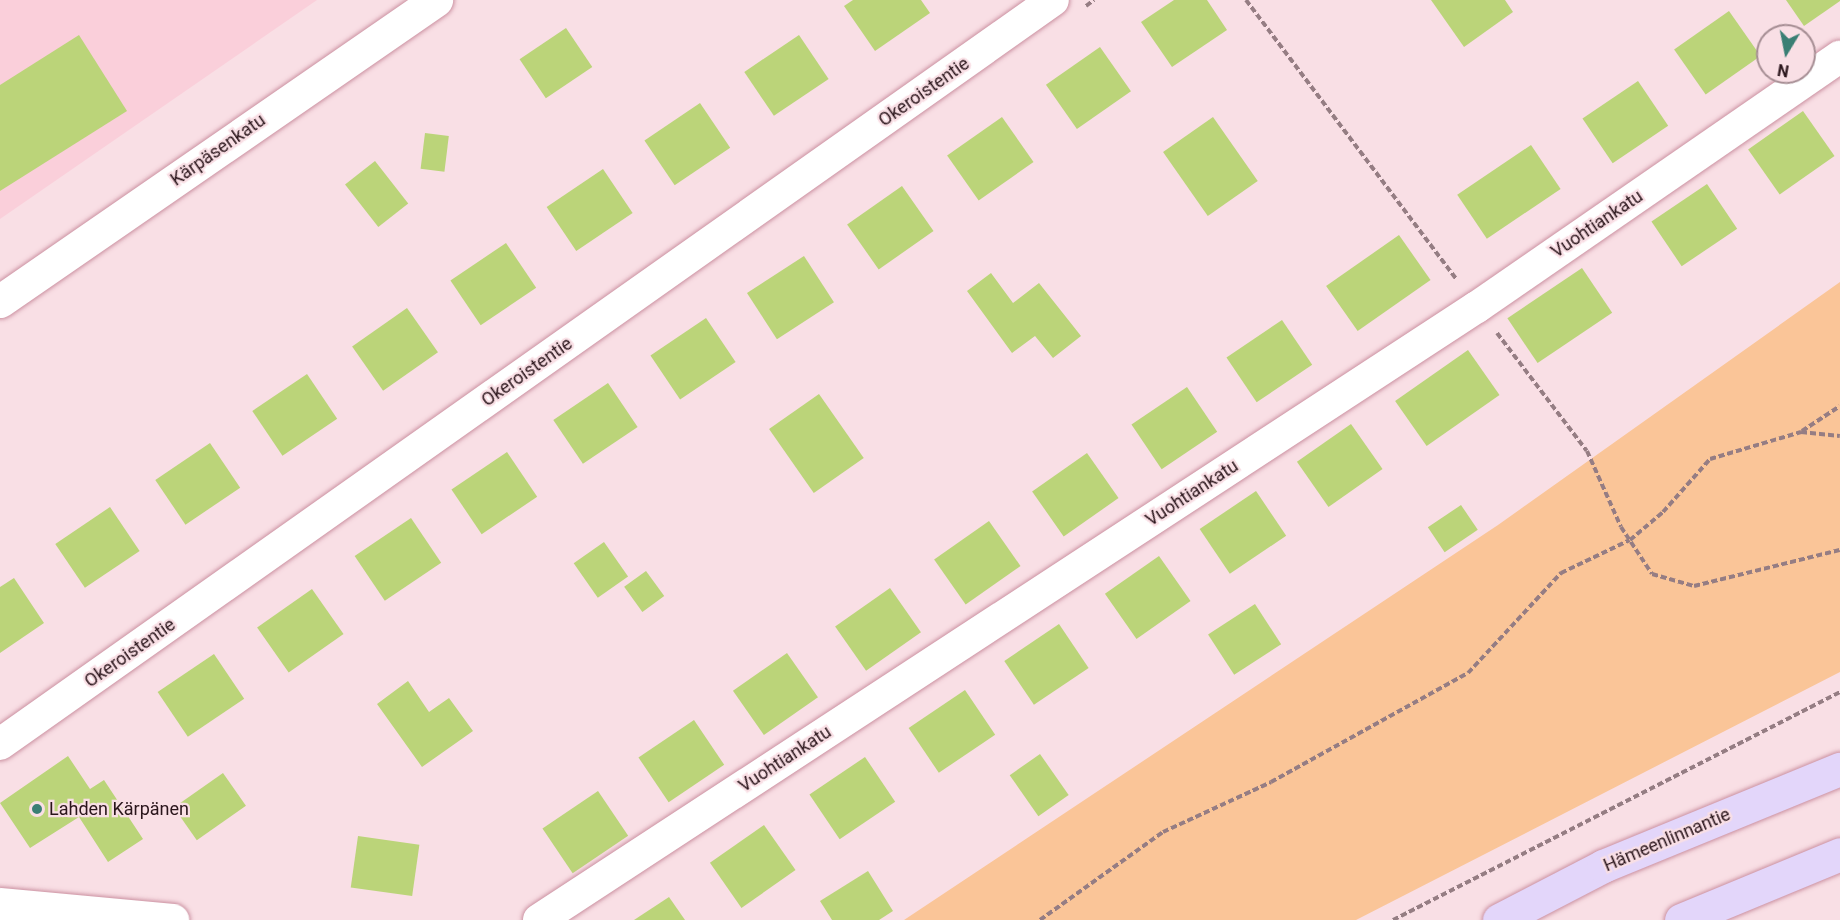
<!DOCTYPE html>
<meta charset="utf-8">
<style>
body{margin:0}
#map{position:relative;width:1840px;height:920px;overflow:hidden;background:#f9dfe5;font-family:Roboto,sans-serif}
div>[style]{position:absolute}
.built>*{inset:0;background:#facfda}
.green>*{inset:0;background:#fac598}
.building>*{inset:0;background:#bbd479;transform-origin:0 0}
.path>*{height:4px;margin-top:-2px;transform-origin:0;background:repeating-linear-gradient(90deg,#957d83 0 6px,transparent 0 9px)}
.roads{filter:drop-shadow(0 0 2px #cb91a1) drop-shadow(0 0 2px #cb91a1)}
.minor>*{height:32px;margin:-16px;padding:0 16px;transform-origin:16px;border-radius:16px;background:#fff}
.tertiary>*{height:33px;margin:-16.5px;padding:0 16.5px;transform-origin:16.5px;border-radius:16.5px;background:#fff}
.primary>*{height:33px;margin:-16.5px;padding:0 16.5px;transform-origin:16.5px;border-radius:16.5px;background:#e3d6fa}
.dots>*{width:16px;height:16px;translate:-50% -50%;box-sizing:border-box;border:3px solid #f9dfe5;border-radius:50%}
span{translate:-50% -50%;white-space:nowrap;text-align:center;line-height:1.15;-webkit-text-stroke:4.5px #f9dfe5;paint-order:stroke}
.street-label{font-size:18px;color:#2a151b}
.poi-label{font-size:18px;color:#2a151b}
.left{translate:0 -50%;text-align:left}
.north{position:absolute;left:1756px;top:24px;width:60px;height:60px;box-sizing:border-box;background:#f9dfe5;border:2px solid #a68e94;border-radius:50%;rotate:190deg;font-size:16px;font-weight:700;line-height:24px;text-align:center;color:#2a151b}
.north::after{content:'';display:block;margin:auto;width:21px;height:27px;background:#3a7f74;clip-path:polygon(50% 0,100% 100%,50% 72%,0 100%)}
</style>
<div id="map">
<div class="built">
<div style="clip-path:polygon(0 0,317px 0,0 219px)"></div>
</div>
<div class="green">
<div style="clip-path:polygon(1840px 282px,1840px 672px,1356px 920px,904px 920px,1498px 525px)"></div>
</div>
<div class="building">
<div style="clip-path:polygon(853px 0,921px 0,930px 13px,875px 51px,844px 6px)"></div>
<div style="clip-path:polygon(1174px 0,1207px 0,1227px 30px,1172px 67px,1141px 22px)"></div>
<div style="clip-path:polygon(1431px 0,1505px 0,1513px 12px,1464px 47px)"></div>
<div style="clip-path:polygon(1786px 0,1840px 0,1840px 1px,1804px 26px)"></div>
<div style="left:1729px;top:11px;width:55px;height:67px;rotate:55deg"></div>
<div style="left:566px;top:28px;width:47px;height:56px;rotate:56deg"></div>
<div style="clip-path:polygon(79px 35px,127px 111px,0 191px,0 85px)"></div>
<div style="left:799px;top:35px;width:53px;height:66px;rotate:56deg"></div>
<div style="left:1100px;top:47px;width:54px;height:66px;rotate:55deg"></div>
<div style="left:1638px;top:81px;width:54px;height:67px;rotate:56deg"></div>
<div style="left:700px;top:103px;width:54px;height:67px;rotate:56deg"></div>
<div style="left:1803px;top:111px;width:55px;height:67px;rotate:55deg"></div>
<div style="left:1002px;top:117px;width:55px;height:67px;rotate:55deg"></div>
<div style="left:1213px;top:117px;width:78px;height:61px;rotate:55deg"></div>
<div style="left:425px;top:133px;width:24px;height:36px;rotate:7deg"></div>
<div style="left:1531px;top:145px;width:53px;height:89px;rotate:56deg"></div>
<div style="left:375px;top:161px;width:54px;height:38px;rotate:52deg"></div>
<div style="left:603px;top:169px;width:53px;height:68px;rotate:56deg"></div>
<div style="left:1707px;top:184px;width:54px;height:67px;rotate:56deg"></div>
<div style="left:902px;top:186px;width:55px;height:67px;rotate:55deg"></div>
<div style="left:1399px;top:235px;width:55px;height:89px;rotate:55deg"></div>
<div style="left:506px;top:243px;width:54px;height:67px;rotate:56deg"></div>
<div style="left:804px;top:256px;width:55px;height:68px;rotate:57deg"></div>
<div style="left:1582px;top:268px;width:54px;height:90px;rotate:56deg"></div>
<div style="clip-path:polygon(991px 273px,1013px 303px,1039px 283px,1081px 336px,1053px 358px,1035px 336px,1012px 353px,967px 291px)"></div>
<div style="left:407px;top:308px;width:54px;height:67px;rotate:55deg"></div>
<div style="left:706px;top:318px;width:53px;height:67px;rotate:56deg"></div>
<div style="left:1282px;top:320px;width:54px;height:67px;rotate:56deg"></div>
<div style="left:1468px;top:350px;width:55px;height:89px;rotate:55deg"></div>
<div style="left:307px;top:374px;width:54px;height:66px;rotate:56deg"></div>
<div style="left:608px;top:383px;width:53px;height:66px;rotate:56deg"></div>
<div style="left:1187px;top:387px;width:54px;height:67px;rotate:56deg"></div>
<div style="left:819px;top:394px;width:78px;height:61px;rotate:55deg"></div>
<div style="left:1351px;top:424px;width:55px;height:66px;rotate:55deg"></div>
<div style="left:210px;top:443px;width:54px;height:66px;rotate:56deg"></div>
<div style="left:507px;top:452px;width:54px;height:67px;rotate:56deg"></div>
<div style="left:1087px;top:453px;width:55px;height:67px;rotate:55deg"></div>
<div style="left:1256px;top:491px;width:54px;height:68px;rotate:56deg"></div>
<div style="left:1461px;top:505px;width:30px;height:40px;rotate:56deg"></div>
<div style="left:110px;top:507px;width:53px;height:66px;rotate:56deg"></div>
<div style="left:411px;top:518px;width:54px;height:68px;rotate:56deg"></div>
<div style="left:989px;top:521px;width:55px;height:67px;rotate:55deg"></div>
<div style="left:604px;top:542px;width:42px;height:37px;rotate:55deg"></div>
<div style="left:1159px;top:556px;width:55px;height:66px;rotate:55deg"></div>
<div style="left:646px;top:571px;width:31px;height:27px;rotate:54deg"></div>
<div style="clip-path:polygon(14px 578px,44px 623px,0 653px,0 587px)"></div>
<div style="left:890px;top:588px;width:54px;height:67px;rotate:55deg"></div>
<div style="left:312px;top:589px;width:55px;height:67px;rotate:55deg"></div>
<div style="left:1255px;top:604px;width:48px;height:56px;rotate:57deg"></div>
<div style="left:1059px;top:624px;width:53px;height:66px;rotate:56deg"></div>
<div style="left:787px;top:653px;width:54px;height:66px;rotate:55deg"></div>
<div style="left:214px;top:654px;width:54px;height:68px;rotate:56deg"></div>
<div style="clip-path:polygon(408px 681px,429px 712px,449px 698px,473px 731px,422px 767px,377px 704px)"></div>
<div style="left:965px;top:690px;width:54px;height:68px;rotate:56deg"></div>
<div style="left:694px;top:720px;width:54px;height:67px;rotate:56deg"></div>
<div style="left:1040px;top:754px;width:50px;height:37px;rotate:55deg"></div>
<div style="clip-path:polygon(68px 756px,90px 789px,104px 780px,143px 839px,108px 862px,79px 817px,30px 848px,0 803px)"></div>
<div style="left:865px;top:757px;width:54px;height:67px;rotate:56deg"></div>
<div style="left:223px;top:773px;width:40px;height:60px;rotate:55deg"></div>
<div style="left:598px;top:791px;width:54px;height:67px;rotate:56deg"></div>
<div style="left:764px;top:825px;width:55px;height:66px;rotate:55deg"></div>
<div style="left:358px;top:836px;width:62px;height:52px;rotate:8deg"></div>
<div style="clip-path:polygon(868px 871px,893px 911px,879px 920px,832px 920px,820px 901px)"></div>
<div style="clip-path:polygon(669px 897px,685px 920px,634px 920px)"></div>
</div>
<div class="path">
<div style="left:1246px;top:0;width:349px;rotate:53deg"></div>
<div style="left:1086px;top:6px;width:10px;rotate:-37deg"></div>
<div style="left:1497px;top:333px;width:148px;rotate:52.7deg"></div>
<div style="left:1587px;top:451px;width:83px;rotate:65.9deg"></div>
<div style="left:1621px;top:527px;width:56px;rotate:56.6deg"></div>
<div style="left:1652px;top:574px;width:44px;rotate:15.9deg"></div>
<div style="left:1694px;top:586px;width:150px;rotate:-13.9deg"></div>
<div style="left:1802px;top:431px;width:45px;rotate:-33.3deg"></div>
<div style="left:1040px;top:920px;width:151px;rotate:-35.6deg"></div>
<div style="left:1163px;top:832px;width:119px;rotate:-24.8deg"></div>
<div style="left:1271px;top:782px;width:225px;rotate:-29deg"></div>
<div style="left:1468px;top:673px;width:137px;rotate:-47.1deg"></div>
<div style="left:1561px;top:573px;width:76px;rotate:-25.6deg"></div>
<div style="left:1630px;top:540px;width:43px;rotate:-40.3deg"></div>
<div style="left:1663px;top:512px;width:71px;rotate:-48.4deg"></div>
<div style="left:1710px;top:459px;width:95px;rotate:-16.5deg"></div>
<div style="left:1801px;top:432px;width:39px;rotate:6deg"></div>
<div style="left:1393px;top:920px;width:502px;rotate:-27.02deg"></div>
</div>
<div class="roads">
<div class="minor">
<div style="left:0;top:744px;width:1289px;rotate:-35.24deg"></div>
<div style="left:0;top:904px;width:174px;rotate:5.3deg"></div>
<div style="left:539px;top:920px;width:1121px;rotate:-33.17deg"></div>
<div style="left:1477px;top:307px;width:441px;rotate:-34.6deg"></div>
</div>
<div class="tertiary">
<div style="left:0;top:301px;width:530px;rotate:-34.62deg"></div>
</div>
<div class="primary">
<div style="left:1499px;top:920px;width:117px;rotate:-27.4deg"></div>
<div style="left:1603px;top:866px;width:256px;rotate:-22.3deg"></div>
<div style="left:1681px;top:920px;width:172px;rotate:-22.5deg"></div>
</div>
</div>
<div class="dots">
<div style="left:37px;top:809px;background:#3a7f74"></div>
</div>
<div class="street-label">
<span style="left:924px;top:92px;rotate:-35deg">Okeroistentie</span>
<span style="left:218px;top:150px;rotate:-35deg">Kärpäsenkatu</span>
<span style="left:1597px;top:224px;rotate:-34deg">Vuohtiankatu</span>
<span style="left:527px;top:372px;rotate:-35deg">Okeroistentie</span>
<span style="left:1192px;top:493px;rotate:-33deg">Vuohtiankatu</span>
<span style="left:130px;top:653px;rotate:-35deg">Okeroistentie</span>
<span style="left:785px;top:759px;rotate:-33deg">Vuohtiankatu</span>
<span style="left:1667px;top:840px;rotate:-23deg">Hämeenlinnantie</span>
</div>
<div class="poi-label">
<span class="left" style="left:49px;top:809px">Lahden Kärpänen</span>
</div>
<div class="north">N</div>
</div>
